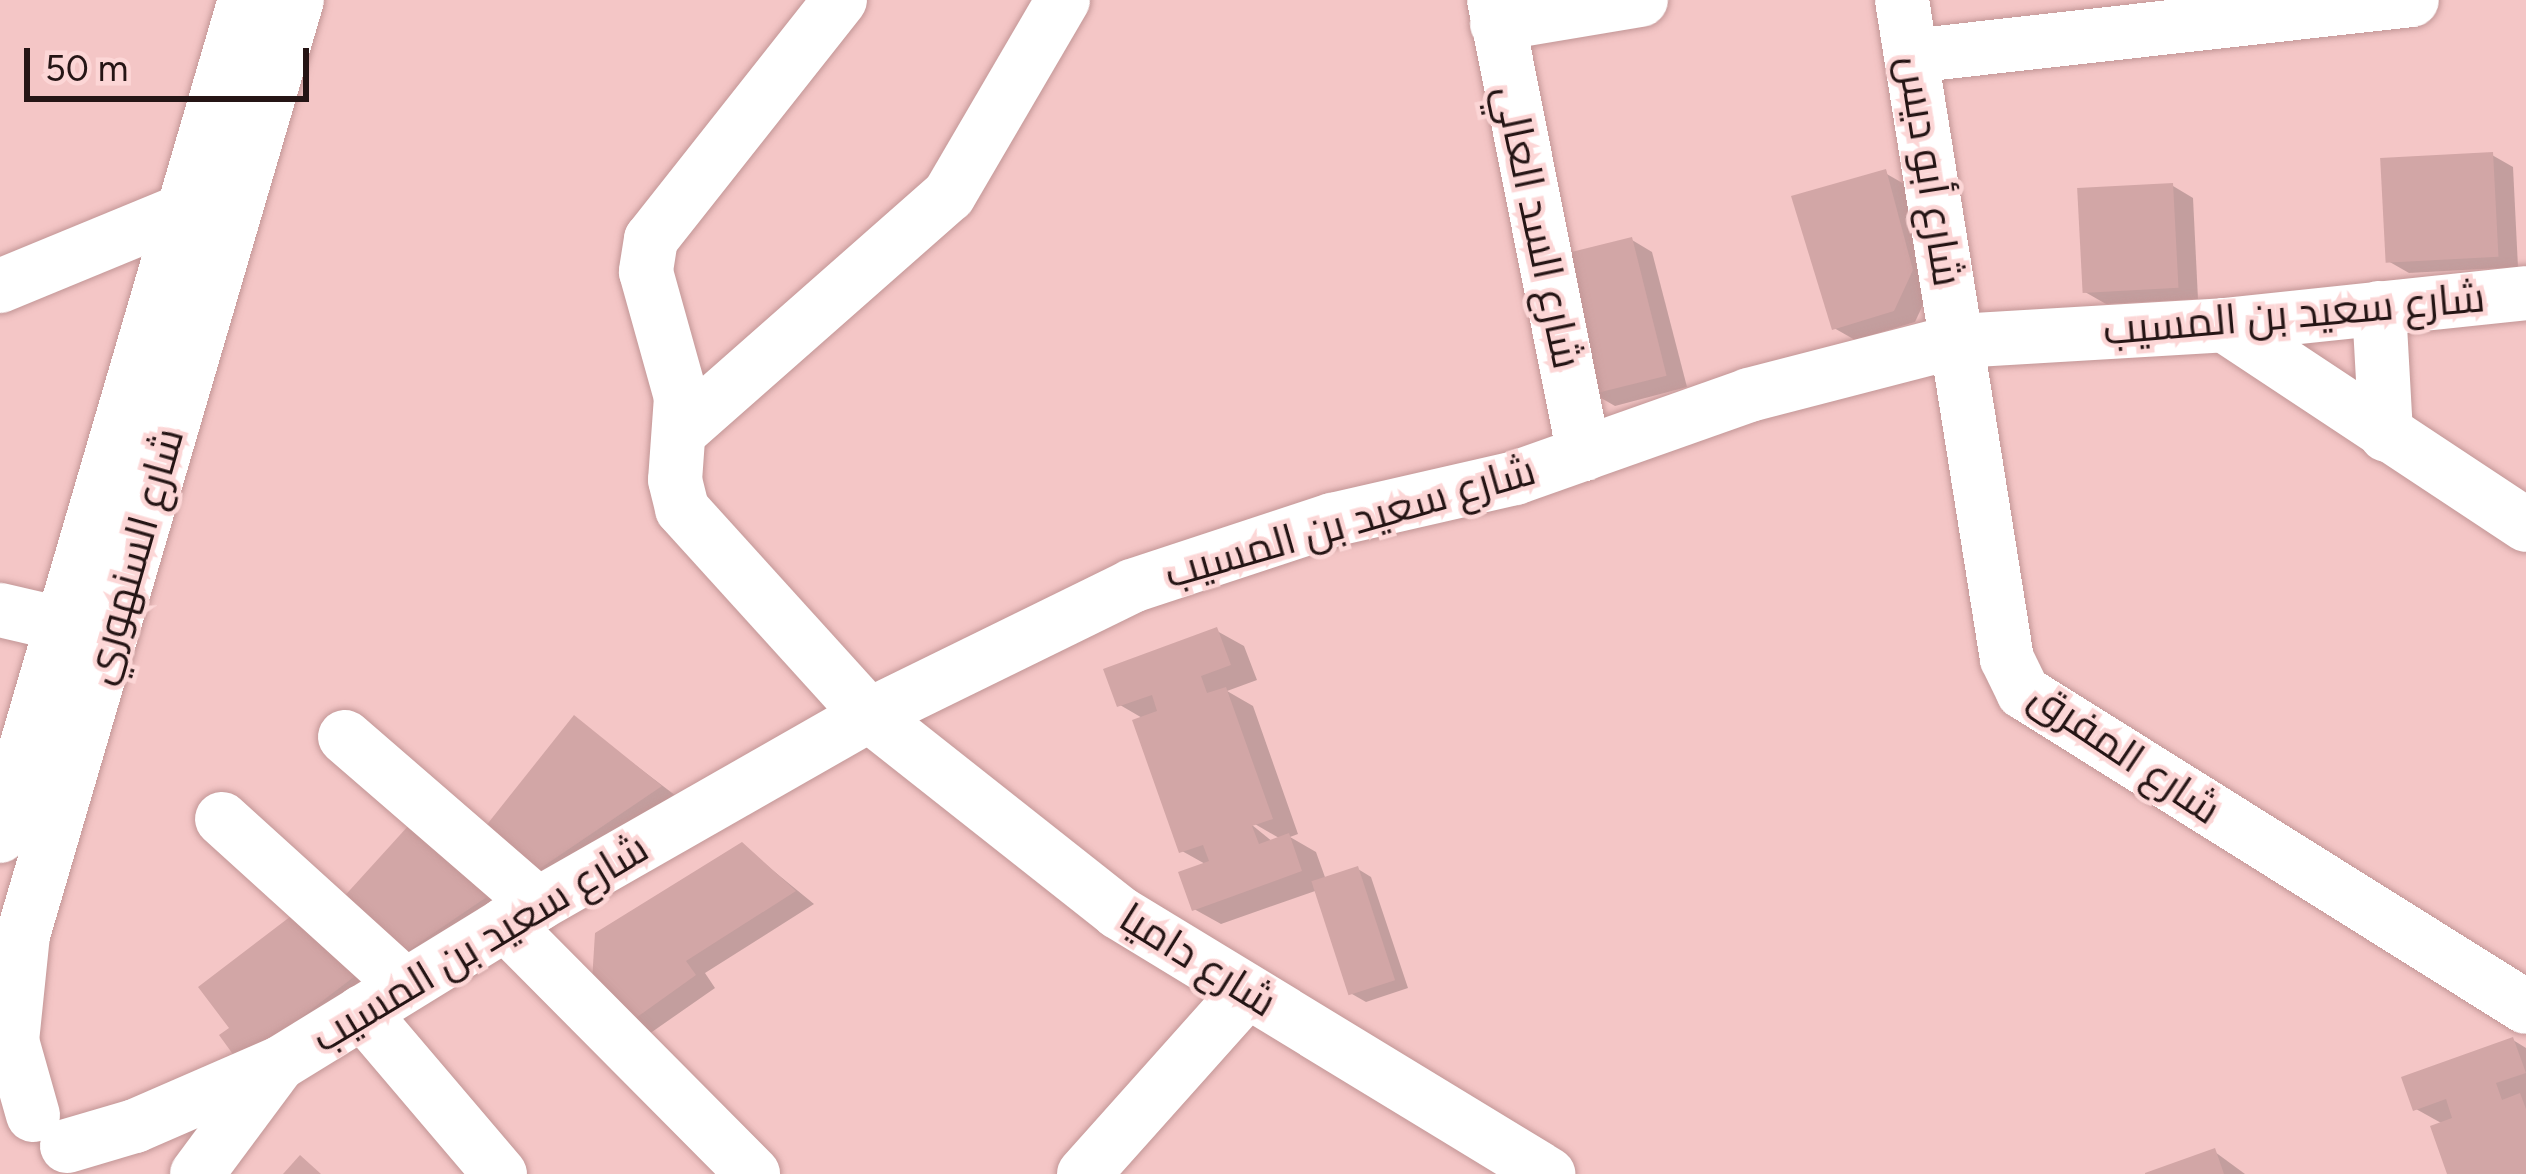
<!DOCTYPE html>
<meta charset="utf-8">
<style>
body{margin:0}
#map{position:relative;width:2526px;height:1174px;overflow:hidden;background:#f4c6c6;font-family:Figtree,Cairo,sans-serif}
div>[style]{position:absolute}
.shadow>*{inset:0;background:#0003}
.building>*{inset:0;background:#d2a6a6;transform-origin:0 0}
.roads{filter:drop-shadow(0 0 3px #c29696) drop-shadow(0 0 3px #c29696)}
.minor>*{height:54px;margin:-27px;padding:0 27px;transform-origin:27px;border-radius:27px;background:#fff}
span{translate:-50% -50%;white-space:nowrap;text-align:center;line-height:1.15;-webkit-text-stroke:9px #fcd6d6;paint-order:stroke}
.street-label{font-size:42px;color:#251515}
.scale{position:absolute;left:24px;top:48px;width:285px;height:54px;box-sizing:border-box;border:6px solid #251515;border-top:0;padding-left:15px;font-size:36px;line-height:42px;white-space:nowrap;color:#251515;-webkit-text-stroke:9px #fcd6d6;paint-order:stroke}
</style>
<div id="map">
<div class="shadow">
<div style="clip-path:polygon(2492px 155px,2513px 167px,2518px 267px,2409px 273px,2388px 261px)"></div>
<div style="clip-path:polygon(1885px 173px,1906px 185px,1933px 283px,1915px 322px,1855px 340px,1834px 328px)"></div>
<div style="clip-path:polygon(2173px 186px,2193px 198px,2198px 299px,2106px 304px,2085px 292px)"></div>
<div style="clip-path:polygon(1632px 240px,1652px 252px,1687px 387px,1615px 406px,1594px 394px)"></div>
<div style="clip-path:polygon(evenodd,1217px 631px,1244px 646px,1257px 680px,1227px 691px,1253px 706px,1298px 834px,1290px 837px,1316px 852px,1326px 880px,1358px 869px,1371px 877px,1408px 988px,1366px 1002px,1352px 994px,1318px 890px,1221px 924px,1194px 909px,1207px 865px,1182px 851px,1144px 719px,1120px 705px,1217px 631px,1241px 816px,1279px 838px,1273px 842px,1241px 816px)"></div>
<div style="clip-path:polygon(575px 719px,680px 799px,555px 884px,534px 871px)"></div>
<div style="clip-path:polygon(440px 830px,519px 901px,422px 966px,401px 954px)"></div>
<div style="clip-path:polygon(742px 845px,814px 904px,705px 973px,715px 988px,649px 1034px,628px 1022px)"></div>
<div style="clip-path:polygon(295px 916px,382px 983px,263px 1074px,233px 1029px)"></div>
<div style="clip-path:polygon(2513px 1040px,2526px 1048px,2526px 1174px,2450px 1174px,2443px 1124px,2416px 1109px)"></div>
<div style="clip-path:polygon(2215px 1152px,2245px 1174px,2152px 1174px)"></div>
</div>
<div class="building">
<div style="left:2493px;top:152px;width:105px;height:113px;rotate:87deg"></div>
<div style="clip-path:polygon(1886px 169px,1913px 270px,1894px 311px,1832px 330px,1791px 196px)"></div>
<div style="left:2173px;top:183px;width:105px;height:96px;rotate:87deg"></div>
<div style="left:1632px;top:237px;width:143px;height:78px;rotate:76deg"></div>
<div style="clip-path:polygon(1217px 627px,1231px 665px,1201px 676px,1207px 693px,1226px 687px,1273px 819px,1252px 826px,1259px 844px,1289px 833px,1302px 871px,1192px 911px,1178px 872px,1209px 861px,1203px 845px,1179px 853px,1132px 720px,1157px 711px,1152px 695px,1117px 707px,1103px 669px)"></div>
<div style="clip-path:polygon(574px 715px,662px 786px,532px 874px,481px 832px)"></div>
<div style="clip-path:polygon(419px 814px,500px 888px,400px 956px,340px 901px)"></div>
<div style="clip-path:polygon(742px 842px,796px 891px,686px 961px,696px 975px,626px 1025px,592px 981px,595px 933px)"></div>
<div style="left:1358px;top:866px;width:120px;height:49px;rotate:72deg"></div>
<div style="clip-path:polygon(295px 913px,324px 950px,339px 938px,363px 970px,240px 1064px,219px 1035px,229px 1028px,198px 987px)"></div>
<div style="clip-path:polygon(2513px 1037px,2526px 1073px,2496px 1083px,2502px 1100px,2520px 1093px,2526px 1109px,2526px 1174px,2447px 1174px,2430px 1126px,2452px 1118px,2446px 1099px,2413px 1111px,2401px 1077px)"></div>
<div style="clip-path:polygon(2215px 1148px,2224px 1174px,2145px 1174px,2145px 1173px)"></div>
<div style="clip-path:polygon(300px 1155px,321px 1174px,283px 1174px)"></div>
</div>
<div class="roads">
<div class="minor">
<div style="left:840px;top:0;width:305px;rotate:128.3deg"></div>
<div style="left:651px;top:239px;width:33px;rotate:99deg"></div>
<div style="left:646px;top:272px;width:130px;rotate:74.4deg"></div>
<div style="left:681px;top:397px;width:83px;rotate:94.1deg"></div>
<div style="left:675px;top:480px;width:30px;rotate:76deg"></div>
<div style="left:682px;top:509px;width:278px;rotate:47.8deg"></div>
<div style="left:869px;top:715px;width:318px;rotate:38.3deg"></div>
<div style="left:1118px;top:912px;width:504px;rotate:31.35deg"></div>
<div style="left:1494px;top:0;width:463px;rotate:78.8deg"></div>
<div style="left:1902px;top:0;width:667px;rotate:80.95deg"></div>
<div style="left:2007px;top:659px;width:37px;rotate:64deg"></div>
<div style="left:2023px;top:692px;width:593px;rotate:32.06deg"></div>
<div style="left:1497px;top:24px;width:146px;rotate:-9.5deg"></div>
<div style="left:1911px;top:56px;width:504px;rotate:-6.38deg"></div>
<div style="left:0;top:286px;width:199px;rotate:-22.4deg"></div>
<div style="left:2379px;top:308px;width:127px;rotate:86.8deg"></div>
<div style="left:2224px;top:325px;width:362px;rotate:33.5deg"></div>
<div style="left:681px;top:431px;width:357px;rotate:-41.4deg"></div>
<div style="left:949px;top:195px;width:226px;rotate:-59.7deg"></div>
<div style="left:0;top:610px;width:62px;rotate:13.1deg"></div>
<div style="left:345px;top:737px;width:255px;rotate:40.9deg"></div>
<div style="left:222px;top:819px;width:247px;rotate:42.2deg"></div>
<div style="left:0;top:836px;width:871px;rotate:-73.67deg"></div>
<div style="left:505px;top:924px;width:352px;rotate:45.2deg"></div>
<div style="left:362px;top:1012px;width:213px;rotate:49.6deg"></div>
<div style="left:33px;top:1115px;width:77px;rotate:-105.8deg"></div>
<div style="left:12px;top:1041px;width:107px;rotate:-84.1deg"></div>
<div style="left:23px;top:935px;width:974px;rotate:-73.67deg"></div>
<div style="left:67px;top:1146px;width:71px;rotate:-16.4deg"></div>
<div style="left:135px;top:1126px;width:158px;rotate:-23.5deg"></div>
<div style="left:280px;top:1063px;width:303px;rotate:-31.6deg"></div>
<div style="left:538px;top:904px;width:381px;rotate:-29.7deg"></div>
<div style="left:869px;top:715px;width:293px;rotate:-26.1deg"></div>
<div style="left:1132px;top:586px;width:211px;rotate:-18.3deg"></div>
<div style="left:1332px;top:520px;width:188px;rotate:-12.9deg"></div>
<div style="left:1515px;top:478px;width:248px;rotate:-19.5deg"></div>
<div style="left:1749px;top:395px;width:216px;rotate:-14.5deg"></div>
<div style="left:1958px;top:341px;width:266px;rotate:-3.4deg"></div>
<div style="left:2224px;top:325px;width:304px;rotate:-6deg"></div>
<div style="left:197px;top:1174px;width:136px;rotate:-53.4deg"></div>
<div style="left:1084px;top:1174px;width:243px;rotate:-48.2deg"></div>
</div>
</div>
<div class="street-label">
<span style="left:1930px;top:171px;rotate:81deg">شارع أبو ديس</span>
<span style="left:1538px;top:227px;rotate:78deg">شارع السد العالي</span>
<span style="left:2294px;top:314px;rotate:-5deg">شارع سعيد بن المسيب</span>
<span style="left:1350px;top:522px;rotate:-16deg">شارع سعيد بن المسيب</span>
<span style="left:134px;top:556px;rotate:-74deg">شارع السنهوري</span>
<span style="left:2125px;top:753px;rotate:34deg">شارع المفرق</span>
<span style="left:480px;top:943px;rotate:-31deg">شارع سعيد بن المسيب</span>
<span style="left:1198px;top:960px;rotate:32deg">شارع داميا</span>
</div>
<div class="scale">50 m</div>
</div>
